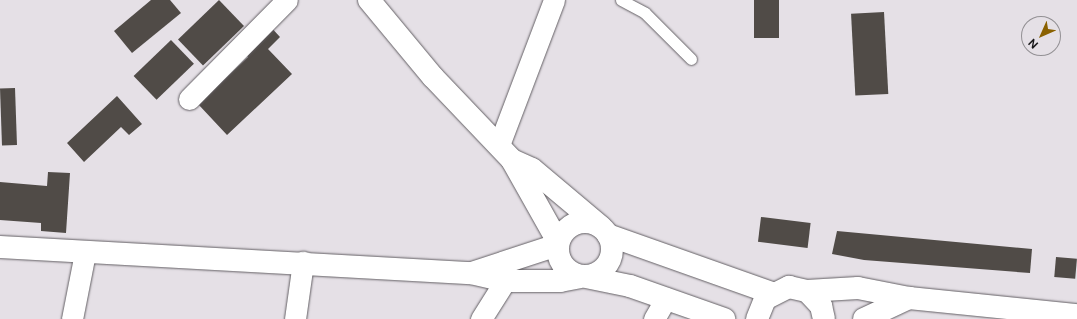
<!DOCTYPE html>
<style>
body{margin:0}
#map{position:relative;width:1077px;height:319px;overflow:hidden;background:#e5e0e6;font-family:"Public Sans",sans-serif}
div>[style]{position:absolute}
.building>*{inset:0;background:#504b47;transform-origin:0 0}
.roads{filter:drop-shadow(0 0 1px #635f64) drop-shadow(0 0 1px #635f64)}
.service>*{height:11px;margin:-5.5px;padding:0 5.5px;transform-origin:5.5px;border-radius:5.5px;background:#fff}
.minor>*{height:21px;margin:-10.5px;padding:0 10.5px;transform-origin:10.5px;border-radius:10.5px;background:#fff}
.tertiary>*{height:22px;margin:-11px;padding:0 11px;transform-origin:11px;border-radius:11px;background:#fff}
.secondary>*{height:22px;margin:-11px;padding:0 11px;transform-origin:11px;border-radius:11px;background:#fff}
.secondary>.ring{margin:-11px;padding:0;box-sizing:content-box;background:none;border:22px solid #fff;border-radius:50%}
span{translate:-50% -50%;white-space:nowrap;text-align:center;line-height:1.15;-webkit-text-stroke:4px #e5e0e6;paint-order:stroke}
.north{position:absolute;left:1021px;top:16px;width:40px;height:40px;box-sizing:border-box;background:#e5e0e6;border:1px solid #939094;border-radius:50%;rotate:225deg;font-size:11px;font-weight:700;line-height:16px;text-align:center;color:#19181a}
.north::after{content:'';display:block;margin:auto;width:14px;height:18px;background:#8a6101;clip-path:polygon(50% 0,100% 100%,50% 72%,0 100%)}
</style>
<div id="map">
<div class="building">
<div style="clip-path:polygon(151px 0,170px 0,181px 13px,132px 53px,114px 31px)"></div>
<div style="left:219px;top:0;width:36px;height:57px;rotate:46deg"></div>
<div style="left:754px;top:0;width:25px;height:38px"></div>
<div style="left:884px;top:12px;width:82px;height:33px;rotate:87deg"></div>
<div style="clip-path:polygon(268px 24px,280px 37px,268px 49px,292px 74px,227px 135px,198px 104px,248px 57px,241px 49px)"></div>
<div style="left:171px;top:40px;width:33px;height:52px;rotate:46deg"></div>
<div style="left:15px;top:88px;width:57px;height:15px;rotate:88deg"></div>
<div style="clip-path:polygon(117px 96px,142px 124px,129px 135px,121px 127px,84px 162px,67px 143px)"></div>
<div style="clip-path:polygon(48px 172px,70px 173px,66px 233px,41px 231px,41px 223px,0 220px,0 182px,47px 186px)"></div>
<div style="left:761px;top:217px;width:50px;height:25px;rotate:7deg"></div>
<div style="clip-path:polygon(837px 231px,1032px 249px,1030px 273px,864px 260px,832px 254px)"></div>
<div style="left:1056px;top:257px;width:21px;height:20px;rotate:5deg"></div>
</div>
<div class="roads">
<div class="service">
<div style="left:621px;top:0;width:27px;rotate:28deg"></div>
<div style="left:645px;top:13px;width:65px;rotate:45deg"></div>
</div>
<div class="minor">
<div style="left:189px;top:99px;width:139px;rotate:-45.3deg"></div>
<div style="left:499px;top:145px;width:155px;rotate:-69.2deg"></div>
<div style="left:72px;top:319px;width:67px;rotate:-78.9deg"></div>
<div style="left:295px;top:319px;width:58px;rotate:-82deg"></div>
<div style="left:481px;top:319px;width:45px;rotate:-57.7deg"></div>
<div style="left:654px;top:319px;width:24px;rotate:-60deg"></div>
</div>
<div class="tertiary">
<div style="left:0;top:247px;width:472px;rotate:3.2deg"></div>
<div style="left:471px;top:273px;width:35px;rotate:13deg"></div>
<div style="left:505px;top:281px;width:55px"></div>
<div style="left:560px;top:281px;width:20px;rotate:-11deg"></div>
<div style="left:472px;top:273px;width:89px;rotate:-18.2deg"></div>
</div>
<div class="secondary">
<div style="left:369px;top:0;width:100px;rotate:50.3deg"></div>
<div style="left:433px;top:77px;width:115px;rotate:46.4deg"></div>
<div style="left:512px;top:160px;width:94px;rotate:60.7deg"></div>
<div style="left:512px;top:160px;width:22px;rotate:24deg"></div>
<div style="left:532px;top:169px;width:90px;rotate:40deg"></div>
<div class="ring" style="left:558px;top:222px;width:32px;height:32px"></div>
<div style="left:608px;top:235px;width:174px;rotate:19.5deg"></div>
<div style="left:586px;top:277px;width:45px;rotate:11.6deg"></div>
<div style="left:630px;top:286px;width:100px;rotate:19.3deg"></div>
<div style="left:807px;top:291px;width:51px;rotate:-3.4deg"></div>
<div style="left:858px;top:288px;width:52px;rotate:11.1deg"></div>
<div style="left:909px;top:298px;width:169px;rotate:5.8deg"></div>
<div style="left:757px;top:319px;width:22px;rotate:-68deg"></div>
<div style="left:765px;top:299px;width:27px;rotate:-27deg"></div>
<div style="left:789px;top:287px;width:18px;rotate:13deg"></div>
<div style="left:807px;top:291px;width:21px;rotate:47deg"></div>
<div style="left:821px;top:306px;width:13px;rotate:77deg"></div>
<div style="left:864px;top:319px;width:50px;rotate:-25deg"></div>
</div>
</div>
<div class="north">N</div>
</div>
